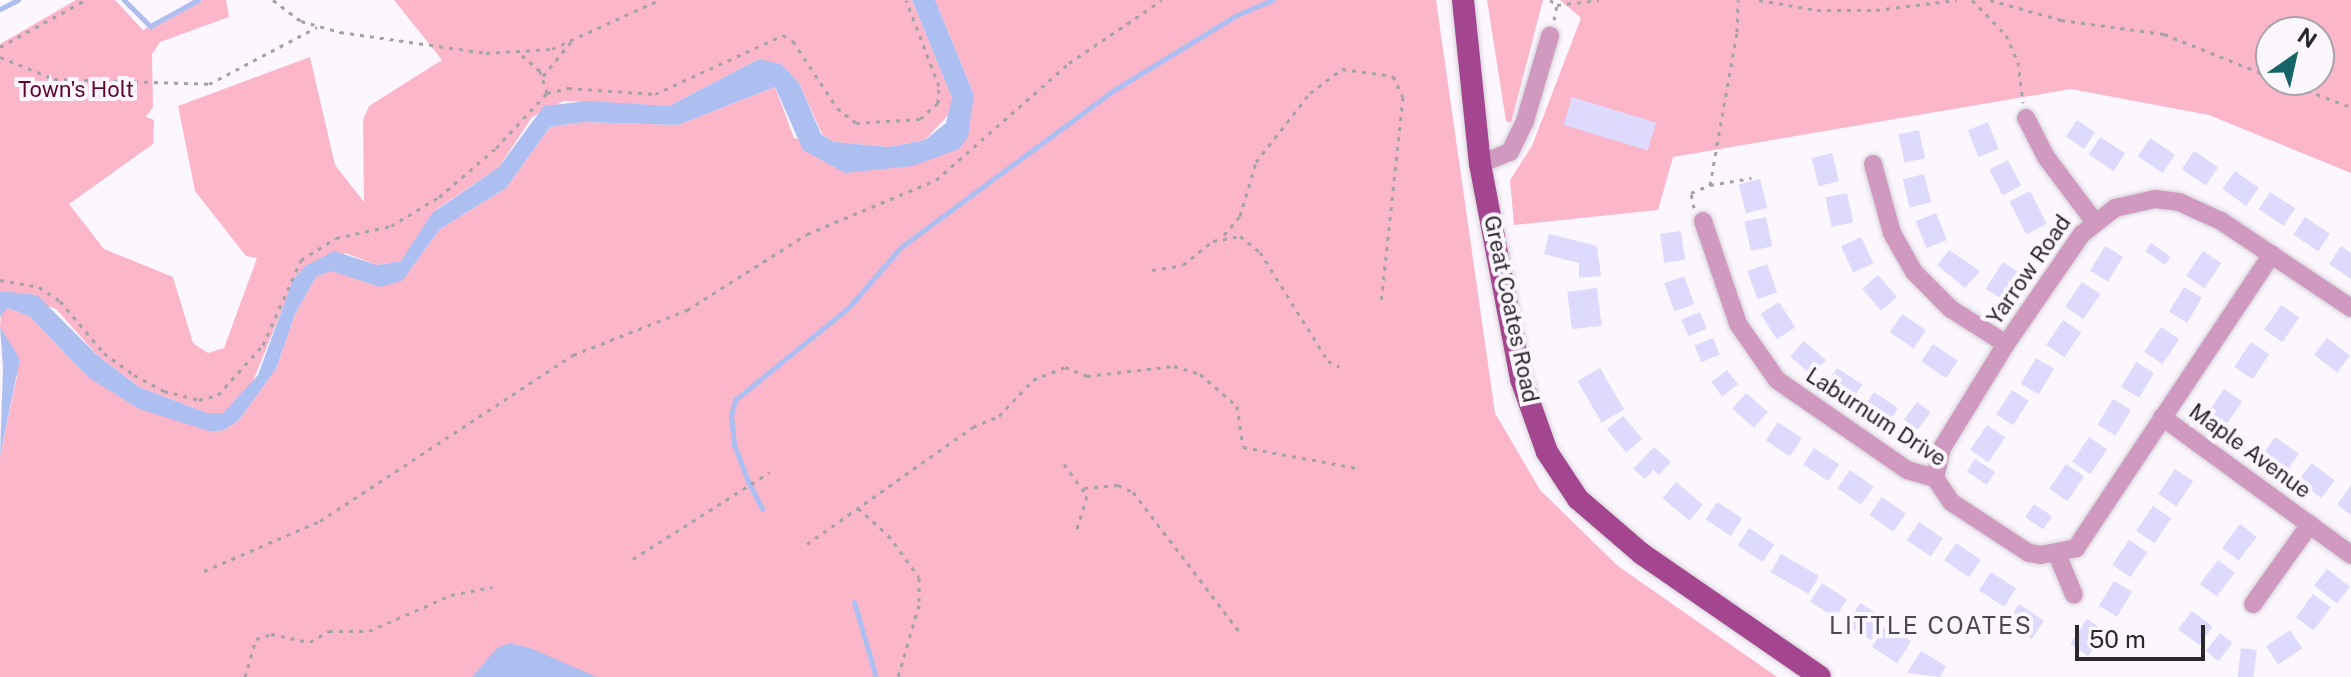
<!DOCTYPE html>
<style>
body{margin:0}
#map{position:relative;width:2351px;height:677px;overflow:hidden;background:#fcf7fe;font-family:"Public Sans",sans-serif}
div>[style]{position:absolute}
.green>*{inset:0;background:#fcb6ca}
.water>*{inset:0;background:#acbff0}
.stream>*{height:5px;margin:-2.5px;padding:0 2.5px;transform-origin:2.5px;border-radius:2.5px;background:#acbff0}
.building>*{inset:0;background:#dedafd;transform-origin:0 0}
.path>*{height:3px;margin-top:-1.5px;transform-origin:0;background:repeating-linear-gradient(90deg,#a5a1a7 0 4px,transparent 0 10px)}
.roads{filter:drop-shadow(0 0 2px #d6d2d8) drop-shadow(0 0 2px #d6d2d8)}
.minor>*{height:18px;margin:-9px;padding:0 9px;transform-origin:9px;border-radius:9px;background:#d09ac0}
.primary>*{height:22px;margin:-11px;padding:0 11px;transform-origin:11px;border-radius:11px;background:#a4458f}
span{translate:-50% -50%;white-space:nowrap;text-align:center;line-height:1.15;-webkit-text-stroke:8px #fcf7fe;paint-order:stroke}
.park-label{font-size:22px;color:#5d062f}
.street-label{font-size:22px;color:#2b282c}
.neighbourhood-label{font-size:24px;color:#4e4852;letter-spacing:2px}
.north{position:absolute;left:2255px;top:16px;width:80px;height:80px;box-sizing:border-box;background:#fcf7fe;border:2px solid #a8a4aa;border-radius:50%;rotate:34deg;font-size:22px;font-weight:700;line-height:32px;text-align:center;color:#2b282c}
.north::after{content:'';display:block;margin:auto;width:28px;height:36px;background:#156468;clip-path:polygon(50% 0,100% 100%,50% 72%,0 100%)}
.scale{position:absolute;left:2075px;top:625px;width:130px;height:36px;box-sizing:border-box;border:4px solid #2b282c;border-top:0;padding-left:10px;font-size:24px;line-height:28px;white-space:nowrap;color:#2b282c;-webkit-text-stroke:6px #fcf7fe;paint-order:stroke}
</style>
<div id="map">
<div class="green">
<div style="clip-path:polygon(76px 0,115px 0,143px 30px,193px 0,226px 0,229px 17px,160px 42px,152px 54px,153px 107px,146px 117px,154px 120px,153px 144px,69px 204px,104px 249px,173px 277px,193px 343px,208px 353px,224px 348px,257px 258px,246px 256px,195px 191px,178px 106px,310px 57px,335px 165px,364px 202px,363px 120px,369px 106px,442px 60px,394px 0,912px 0,952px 98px,951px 112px,925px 140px,889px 147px,834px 142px,822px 134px,799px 83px,759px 59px,669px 106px,564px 101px,532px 117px,499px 167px,437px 209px,401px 261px,377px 265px,345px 253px,285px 303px,250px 388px,223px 413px,207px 413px,139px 387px,97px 355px,56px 309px,0 291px,0 44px)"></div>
<div style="clip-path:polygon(935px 0,1436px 0,1495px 413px,1540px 490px,1618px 566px,1777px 677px,0 677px,0 456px,17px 376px,0 327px,1px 313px,8px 308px,29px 316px,88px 377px,212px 432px,224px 430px,239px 420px,276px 369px,295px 314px,316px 277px,331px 270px,410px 270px,440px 229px,506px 188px,550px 127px,584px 122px,678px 125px,775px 87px,794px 138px,913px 166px,974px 95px)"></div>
<div style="clip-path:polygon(1487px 0,1543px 0,1511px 123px,1506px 121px)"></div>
<div style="clip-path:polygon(evenodd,1560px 0,2351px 0,2351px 173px,2209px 115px,2071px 89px,1673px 157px,1658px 210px,1514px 225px,1510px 180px,1532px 146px,1581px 18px,1560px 0,2271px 32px,2319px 32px,2319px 80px,2271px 80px,2271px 32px)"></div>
</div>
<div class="water">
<div style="clip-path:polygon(912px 0,935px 0,974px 95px,968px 137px,959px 149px,913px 166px,845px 173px,803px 150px,775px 87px,678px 125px,584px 122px,550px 127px,506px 188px,440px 229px,402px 281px,380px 287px,331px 271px,316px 277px,295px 314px,276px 369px,239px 420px,224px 430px,212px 432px,139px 409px,88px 377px,29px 316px,8px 308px,0 317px,0 291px,37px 295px,97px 355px,139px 387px,207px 413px,223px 413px,258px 375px,293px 280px,305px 266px,334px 251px,377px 265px,401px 261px,432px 213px,499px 167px,544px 106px,587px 101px,669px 106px,759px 59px,781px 64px,799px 83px,821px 134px,834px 142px,889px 147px,925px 140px,946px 123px,952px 98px)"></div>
<div style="clip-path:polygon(0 327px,20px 359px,0 456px,3px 367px)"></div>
<div style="clip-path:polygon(509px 643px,530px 648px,597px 677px,472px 677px,497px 648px)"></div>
</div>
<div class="stream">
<div style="left:124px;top:0;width:37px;rotate:45deg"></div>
<div style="left:150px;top:26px;width:55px;rotate:-28.4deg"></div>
<div style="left:0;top:9px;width:20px;rotate:-27deg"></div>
<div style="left:748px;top:481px;width:40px;rotate:-111deg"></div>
<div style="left:734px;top:444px;width:28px;rotate:-96deg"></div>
<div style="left:731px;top:416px;width:16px;rotate:-76deg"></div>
<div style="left:735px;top:400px;width:147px;rotate:-39.2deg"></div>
<div style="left:849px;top:307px;width:79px;rotate:-49.1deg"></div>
<div style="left:901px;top:247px;width:265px;rotate:-36.4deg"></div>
<div style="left:1114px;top:90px;width:144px;rotate:-31.4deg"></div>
<div style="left:1237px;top:15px;width:39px;rotate:-23deg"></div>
<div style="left:749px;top:483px;width:29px;rotate:63deg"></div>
<div style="left:854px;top:602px;width:78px;rotate:73.7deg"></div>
</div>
<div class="building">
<div style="left:1572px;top:97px;width:88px;height:29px;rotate:17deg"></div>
<div style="left:2077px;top:120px;width:22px;height:20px;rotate:34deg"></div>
<div style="left:1988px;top:122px;width:29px;height:22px;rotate:68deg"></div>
<div style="left:1919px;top:130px;width:29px;height:21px;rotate:78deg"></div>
<div style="left:2100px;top:137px;width:30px;height:21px;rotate:33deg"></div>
<div style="left:2150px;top:138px;width:30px;height:22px;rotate:34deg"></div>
<div style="left:2194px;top:151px;width:29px;height:22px;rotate:34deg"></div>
<div style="left:1832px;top:153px;width:29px;height:21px;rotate:76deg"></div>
<div style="left:2008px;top:160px;width:29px;height:21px;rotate:63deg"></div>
<div style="left:2235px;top:171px;width:29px;height:22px;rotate:35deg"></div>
<div style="left:1924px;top:174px;width:29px;height:22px;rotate:76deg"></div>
<div style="left:1760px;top:179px;width:30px;height:22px;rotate:76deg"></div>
<div style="left:2030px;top:191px;width:37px;height:23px;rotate:63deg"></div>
<div style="left:2270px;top:192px;width:30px;height:21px;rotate:33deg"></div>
<div style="left:1847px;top:193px;width:30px;height:22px;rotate:78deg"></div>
<div style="left:1936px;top:213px;width:29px;height:22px;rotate:68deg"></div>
<div style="left:1766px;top:217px;width:30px;height:22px;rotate:78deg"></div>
<div style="left:2305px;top:217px;width:30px;height:21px;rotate:34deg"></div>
<div style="left:1681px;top:231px;width:29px;height:21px;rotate:82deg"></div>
<div style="clip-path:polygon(1549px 234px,1597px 246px,1601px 276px,1579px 278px,1579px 263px,1544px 254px)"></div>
<div style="left:1861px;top:237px;width:29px;height:22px;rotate:65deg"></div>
<div style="left:2151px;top:243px;width:24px;height:10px;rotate:35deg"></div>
<div style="left:2105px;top:246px;width:21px;height:29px;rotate:31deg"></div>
<div style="clip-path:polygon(2341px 246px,2351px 253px,2351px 279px,2329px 264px)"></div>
<div style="clip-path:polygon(1949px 250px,1980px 271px,1965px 288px,1937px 265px)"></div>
<div style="left:2203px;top:251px;width:22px;height:30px;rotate:34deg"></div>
<div style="left:2003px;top:262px;width:17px;height:32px;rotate:33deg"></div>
<div style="left:1767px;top:264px;width:30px;height:21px;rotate:70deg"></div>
<div style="left:1878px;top:275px;width:29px;height:21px;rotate:49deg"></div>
<div style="left:1684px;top:276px;width:30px;height:21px;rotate:70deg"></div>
<div style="left:2082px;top:282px;width:22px;height:30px;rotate:34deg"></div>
<div style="left:2184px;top:287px;width:21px;height:29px;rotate:31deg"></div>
<div style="left:1597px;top:288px;width:38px;height:30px;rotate:83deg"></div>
<div style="left:1779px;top:302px;width:30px;height:22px;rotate:57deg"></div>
<div style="left:2281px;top:305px;width:22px;height:30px;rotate:34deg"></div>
<div style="left:1700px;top:312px;width:18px;height:20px;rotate:68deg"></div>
<div style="left:1902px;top:314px;width:29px;height:22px;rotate:34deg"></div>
<div style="left:2063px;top:320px;width:22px;height:30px;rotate:34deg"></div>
<div style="left:2161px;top:327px;width:22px;height:30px;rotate:34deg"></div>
<div style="left:1713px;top:338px;width:18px;height:20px;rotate:68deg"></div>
<div style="left:2327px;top:338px;width:29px;height:21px;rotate:38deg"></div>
<div style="left:1804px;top:341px;width:29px;height:21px;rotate:41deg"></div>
<div style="left:2251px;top:342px;width:22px;height:30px;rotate:34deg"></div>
<div style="left:1933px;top:344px;width:30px;height:21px;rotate:34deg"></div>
<div style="left:2036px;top:358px;width:21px;height:30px;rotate:31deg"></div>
<div style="left:2136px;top:362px;width:21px;height:29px;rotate:31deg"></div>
<div style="left:1600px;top:368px;width:48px;height:26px;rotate:60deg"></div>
<div style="left:1837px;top:368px;width:30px;height:20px;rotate:33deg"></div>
<div style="left:1727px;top:370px;width:18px;height:20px;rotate:52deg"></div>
<div style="left:2224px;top:389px;width:22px;height:30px;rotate:34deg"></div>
<div style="left:2012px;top:390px;width:20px;height:29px;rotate:33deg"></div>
<div style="left:1874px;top:392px;width:29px;height:22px;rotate:34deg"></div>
<div style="left:1746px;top:393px;width:29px;height:21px;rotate:41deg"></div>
<div style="left:2113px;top:399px;width:21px;height:30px;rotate:31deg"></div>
<div style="left:1917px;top:402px;width:17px;height:22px;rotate:36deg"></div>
<div style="left:1623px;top:416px;width:30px;height:21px;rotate:50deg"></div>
<div style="left:1778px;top:422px;width:29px;height:22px;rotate:34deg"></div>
<div style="left:1987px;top:425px;width:22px;height:30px;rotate:34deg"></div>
<div style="left:2089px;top:437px;width:22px;height:30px;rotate:34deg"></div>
<div style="left:2275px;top:437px;width:29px;height:22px;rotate:35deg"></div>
<div style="clip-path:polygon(1654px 447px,1671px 462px,1659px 475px,1653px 470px,1645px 479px,1633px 469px)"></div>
<div style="left:1814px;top:448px;width:30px;height:20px;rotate:33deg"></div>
<div style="left:1975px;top:459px;width:24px;height:15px;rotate:33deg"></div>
<div style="left:2312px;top:463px;width:29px;height:22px;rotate:38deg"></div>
<div style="left:2066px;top:464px;width:22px;height:30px;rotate:34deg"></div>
<div style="left:2175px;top:469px;width:22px;height:30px;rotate:34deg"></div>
<div style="left:1850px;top:470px;width:29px;height:22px;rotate:35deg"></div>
<div style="left:1676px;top:482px;width:35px;height:21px;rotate:40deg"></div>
<div style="clip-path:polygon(2351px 485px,2351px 515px,2337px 505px)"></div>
<div style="left:1882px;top:497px;width:29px;height:22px;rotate:35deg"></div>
<div style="left:1717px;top:502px;width:30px;height:21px;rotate:33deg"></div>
<div style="left:2034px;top:504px;width:22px;height:16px;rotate:34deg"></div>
<div style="left:2153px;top:506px;width:22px;height:30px;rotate:34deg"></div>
<div style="left:1919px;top:522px;width:29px;height:22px;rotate:34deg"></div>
<div style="left:2240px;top:524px;width:21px;height:30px;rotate:37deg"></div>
<div style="left:1749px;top:528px;width:30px;height:21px;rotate:33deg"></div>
<div style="left:2129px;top:540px;width:22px;height:30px;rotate:34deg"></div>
<div style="left:1956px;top:543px;width:30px;height:21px;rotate:34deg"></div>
<div style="left:1781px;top:554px;width:44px;height:21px;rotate:30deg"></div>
<div style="left:2218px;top:560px;width:21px;height:30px;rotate:37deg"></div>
<div style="left:2327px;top:569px;width:29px;height:21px;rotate:38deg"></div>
<div style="left:1991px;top:572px;width:30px;height:22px;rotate:33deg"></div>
<div style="left:2114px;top:581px;width:21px;height:29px;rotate:31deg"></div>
<div style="left:1822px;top:583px;width:30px;height:22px;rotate:33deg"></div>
<div style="left:2313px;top:594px;width:22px;height:29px;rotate:36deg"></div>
<div style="left:1860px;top:603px;width:29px;height:26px;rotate:31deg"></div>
<div style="left:2019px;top:604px;width:30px;height:22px;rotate:34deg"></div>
<div style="left:2192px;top:611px;width:26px;height:23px;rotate:37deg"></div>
<div style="left:2087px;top:619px;width:22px;height:30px;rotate:34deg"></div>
<div style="left:1886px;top:625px;width:30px;height:26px;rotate:33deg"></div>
<div style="left:2290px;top:630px;width:22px;height:29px;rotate:56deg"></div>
<div style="left:2220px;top:633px;width:16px;height:23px;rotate:38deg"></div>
<div style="left:2241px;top:648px;width:16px;height:29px;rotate:7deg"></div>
<div style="clip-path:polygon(1921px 651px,1946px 666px,1940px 677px,1907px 673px)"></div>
</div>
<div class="path">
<div style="left:273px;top:0;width:35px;rotate:37deg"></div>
<div style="left:301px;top:21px;width:41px;rotate:15.8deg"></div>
<div style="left:340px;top:32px;width:148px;rotate:8.2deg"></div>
<div style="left:486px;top:53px;width:66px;rotate:-3.5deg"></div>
<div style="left:552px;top:49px;width:118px;rotate:-24.6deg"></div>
<div style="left:1550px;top:0;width:9px;rotate:36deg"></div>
<div style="left:1557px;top:5px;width:42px;rotate:-6.8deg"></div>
<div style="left:1759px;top:0;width:59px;rotate:9.8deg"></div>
<div style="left:1817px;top:10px;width:59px"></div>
<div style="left:1876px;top:10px;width:81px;rotate:-7.1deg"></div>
<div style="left:1972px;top:0;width:49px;rotate:45.8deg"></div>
<div style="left:2006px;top:35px;width:30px;rotate:66deg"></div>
<div style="left:2018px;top:62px;width:41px;rotate:83deg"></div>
<div style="left:1990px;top:0;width:74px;rotate:15.7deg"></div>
<div style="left:2061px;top:20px;width:104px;rotate:7.7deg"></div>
<div style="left:2164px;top:34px;width:115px;rotate:21.9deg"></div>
<div style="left:1554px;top:20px;width:15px;rotate:-79deg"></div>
<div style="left:0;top:47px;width:97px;rotate:-28.9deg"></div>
<div style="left:0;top:57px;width:58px;rotate:22.2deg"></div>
<div style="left:54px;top:79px;width:155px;rotate:1.8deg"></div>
<div style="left:209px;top:84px;width:122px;rotate:-27.8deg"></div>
<div style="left:543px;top:76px;width:44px;rotate:-50.5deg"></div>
<div style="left:2279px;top:80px;width:77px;rotate:20.6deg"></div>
<div style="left:547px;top:93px;width:22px;rotate:-13deg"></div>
<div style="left:568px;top:88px;width:87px;rotate:3.9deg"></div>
<div style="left:655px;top:94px;width:141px;rotate:-24.7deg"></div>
<div style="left:783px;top:35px;width:12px;rotate:31deg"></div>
<div style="left:793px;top:41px;width:80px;rotate:56.7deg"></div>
<div style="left:837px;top:108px;width:24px;rotate:38deg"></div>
<div style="left:856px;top:123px;width:64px;rotate:-3.6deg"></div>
<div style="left:920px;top:119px;width:24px;rotate:-42deg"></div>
<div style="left:938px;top:103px;width:17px;rotate:-87deg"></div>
<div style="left:939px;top:86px;width:92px;rotate:-111deg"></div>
<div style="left:1710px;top:185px;width:42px;rotate:-9.7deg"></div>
<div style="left:1694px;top:208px;width:15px;rotate:-101deg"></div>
<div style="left:1691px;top:193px;width:21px;rotate:-23deg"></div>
<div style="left:1710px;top:185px;width:155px;rotate:-80deg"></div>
<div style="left:1737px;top:32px;width:32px;rotate:-88deg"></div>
<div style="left:1224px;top:235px;width:25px;rotate:-50deg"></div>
<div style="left:1240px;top:216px;width:56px;rotate:-73.5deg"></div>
<div style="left:1256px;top:162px;width:88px;rotate:-52deg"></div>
<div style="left:1310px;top:93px;width:40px;rotate:-37deg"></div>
<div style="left:1342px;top:69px;width:51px;rotate:7.8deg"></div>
<div style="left:1393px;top:76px;width:23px;rotate:65deg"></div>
<div style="left:1403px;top:97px;width:206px;rotate:96.1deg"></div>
<div style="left:1152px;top:270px;width:31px;rotate:-9deg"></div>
<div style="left:1183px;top:265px;width:38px;rotate:-39deg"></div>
<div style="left:1213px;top:241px;width:27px;rotate:-10deg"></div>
<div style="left:1240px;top:236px;width:26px;rotate:39deg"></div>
<div style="left:1260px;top:252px;width:128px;rotate:58deg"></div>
<div style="left:1328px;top:361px;width:13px;rotate:27deg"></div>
<div style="left:0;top:280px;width:40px;rotate:10deg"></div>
<div style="left:39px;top:287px;width:25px;rotate:34deg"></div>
<div style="left:60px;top:301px;width:68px;rotate:49.8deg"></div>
<div style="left:104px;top:353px;width:37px;rotate:36deg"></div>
<div style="left:134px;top:375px;width:34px;rotate:28deg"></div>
<div style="left:164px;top:391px;width:36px;rotate:14deg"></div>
<div style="left:199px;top:400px;width:20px;rotate:-15deg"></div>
<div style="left:218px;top:395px;width:67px;rotate:-48deg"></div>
<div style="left:263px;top:345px;width:93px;rotate:-65.9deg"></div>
<div style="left:301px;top:260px;width:41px;rotate:-32.2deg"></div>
<div style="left:336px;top:238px;width:56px;rotate:-12.3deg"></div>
<div style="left:391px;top:226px;width:56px;rotate:-31.1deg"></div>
<div style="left:439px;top:197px;width:75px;rotate:-40.7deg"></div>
<div style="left:496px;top:148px;width:75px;rotate:-47.2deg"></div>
<div style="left:547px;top:93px;width:23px;rotate:-108deg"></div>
<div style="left:540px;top:71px;width:30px;rotate:-139deg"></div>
<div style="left:1064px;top:464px;width:39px;rotate:54deg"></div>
<div style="left:1087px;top:496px;width:37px;rotate:107deg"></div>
<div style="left:1084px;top:488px;width:34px;rotate:-5deg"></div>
<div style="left:1118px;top:485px;width:17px;rotate:25deg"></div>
<div style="left:1133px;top:492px;width:178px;rotate:52.7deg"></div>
<div style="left:858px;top:508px;width:40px;rotate:42deg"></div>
<div style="left:888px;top:535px;width:52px;rotate:53.6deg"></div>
<div style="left:919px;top:577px;width:28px;rotate:90deg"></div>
<div style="left:919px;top:605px;width:75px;rotate:106.3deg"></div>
<div style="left:807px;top:544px;width:203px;rotate:-35.2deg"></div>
<div style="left:973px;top:427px;width:28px;rotate:-23deg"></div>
<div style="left:999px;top:416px;width:50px;rotate:-46.6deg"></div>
<div style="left:1033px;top:380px;width:35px;rotate:-22deg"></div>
<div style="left:1065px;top:367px;width:24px;rotate:22deg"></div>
<div style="left:1087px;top:376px;width:88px;rotate:-6.6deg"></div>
<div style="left:1174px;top:366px;width:27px;rotate:17deg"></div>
<div style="left:1200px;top:374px;width:49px;rotate:40.9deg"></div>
<div style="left:1237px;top:406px;width:41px;rotate:81.7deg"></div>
<div style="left:1243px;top:447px;width:116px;rotate:10.4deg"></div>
<div style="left:633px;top:559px;width:162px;rotate:-32.4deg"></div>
<div style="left:204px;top:571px;width:126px;rotate:-23.3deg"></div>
<div style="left:320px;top:521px;width:303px;rotate:-33.3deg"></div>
<div style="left:573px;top:355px;width:123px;rotate:-21.5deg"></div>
<div style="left:687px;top:310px;width:142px;rotate:-32.3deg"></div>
<div style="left:807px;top:234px;width:140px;rotate:-22.7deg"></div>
<div style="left:936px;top:180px;width:177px;rotate:-41.3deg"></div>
<div style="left:1069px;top:63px;width:112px;rotate:-34.1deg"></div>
<div style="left:245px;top:677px;width:40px;rotate:-74deg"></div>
<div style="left:256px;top:639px;width:16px;rotate:-18deg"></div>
<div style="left:271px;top:634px;width:40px;rotate:12deg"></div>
<div style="left:310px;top:642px;width:22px;rotate:-30deg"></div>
<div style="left:329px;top:631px;width:40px"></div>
<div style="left:369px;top:631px;width:90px;rotate:-23.7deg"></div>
<div style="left:451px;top:595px;width:42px;rotate:-11deg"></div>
</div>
<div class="roads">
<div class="minor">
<div style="left:2026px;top:118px;width:44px;rotate:62.9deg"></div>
<div style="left:2046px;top:157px;width:80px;rotate:53.1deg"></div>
<div style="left:1480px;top:164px;width:32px;rotate:-22deg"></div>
<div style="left:1510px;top:152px;width:34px;rotate:-64deg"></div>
<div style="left:1525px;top:121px;width:89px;rotate:-73.6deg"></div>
<div style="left:1873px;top:164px;width:72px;rotate:74.6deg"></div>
<div style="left:1892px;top:233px;width:45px;rotate:60.6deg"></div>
<div style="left:1914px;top:272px;width:52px;rotate:45deg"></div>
<div style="left:1951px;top:309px;width:65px;rotate:32.5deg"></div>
<div style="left:1703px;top:221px;width:109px;rotate:71.2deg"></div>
<div style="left:1738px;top:324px;width:68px;rotate:55.1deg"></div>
<div style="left:1777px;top:380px;width:158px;rotate:34.7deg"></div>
<div style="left:1907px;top:470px;width:29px;rotate:16deg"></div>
<div style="left:1935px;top:478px;width:29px;rotate:56deg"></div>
<div style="left:1951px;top:502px;width:93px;rotate:33.2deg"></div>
<div style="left:2029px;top:553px;width:12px;rotate:9deg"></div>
<div style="left:2041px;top:555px;width:36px;rotate:-11deg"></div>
<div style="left:2076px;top:548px;width:353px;rotate:-56.3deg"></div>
<div style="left:2162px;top:417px;width:234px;rotate:36.1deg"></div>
<div style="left:1935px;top:478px;width:31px;rotate:-77deg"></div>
<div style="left:1942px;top:448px;width:122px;rotate:-58.4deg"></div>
<div style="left:2006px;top:344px;width:134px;rotate:-55.4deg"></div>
<div style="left:2082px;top:234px;width:42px;rotate:-38.2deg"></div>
<div style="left:2115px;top:208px;width:41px;rotate:-12.7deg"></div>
<div style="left:2155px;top:199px;width:24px;rotate:7deg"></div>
<div style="left:2179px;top:202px;width:46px;rotate:24.3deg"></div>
<div style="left:2221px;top:221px;width:156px;rotate:33.8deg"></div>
<div style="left:2057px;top:554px;width:44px;rotate:67.5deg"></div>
<div style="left:2253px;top:604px;width:98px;rotate:-54.5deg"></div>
</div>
<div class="primary">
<div style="left:1463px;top:0;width:165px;rotate:84.1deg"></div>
<div style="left:1480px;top:164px;width:219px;rotate:79.2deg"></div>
<div style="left:1521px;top:379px;width:77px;rotate:70.4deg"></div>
<div style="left:1547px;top:452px;width:56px;rotate:56.6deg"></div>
<div style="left:1578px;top:499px;width:84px;rotate:40.7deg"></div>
<div style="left:1642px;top:554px;width:216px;rotate:34.6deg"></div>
</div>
</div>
<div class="park-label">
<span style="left:76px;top:90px">Town's Holt</span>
</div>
<div class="street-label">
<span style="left:2029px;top:270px;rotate:-55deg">Yarrow Road</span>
<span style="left:1511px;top:309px;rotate:78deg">Great Coates Road</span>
<span style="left:1876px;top:417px;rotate:33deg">Laburnum Drive</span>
<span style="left:2250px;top:451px;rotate:36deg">Maple Avenue</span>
</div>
<div class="neighbourhood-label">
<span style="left:1931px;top:626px">LITTLE COATES</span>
</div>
<div class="north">N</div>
<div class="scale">50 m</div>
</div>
